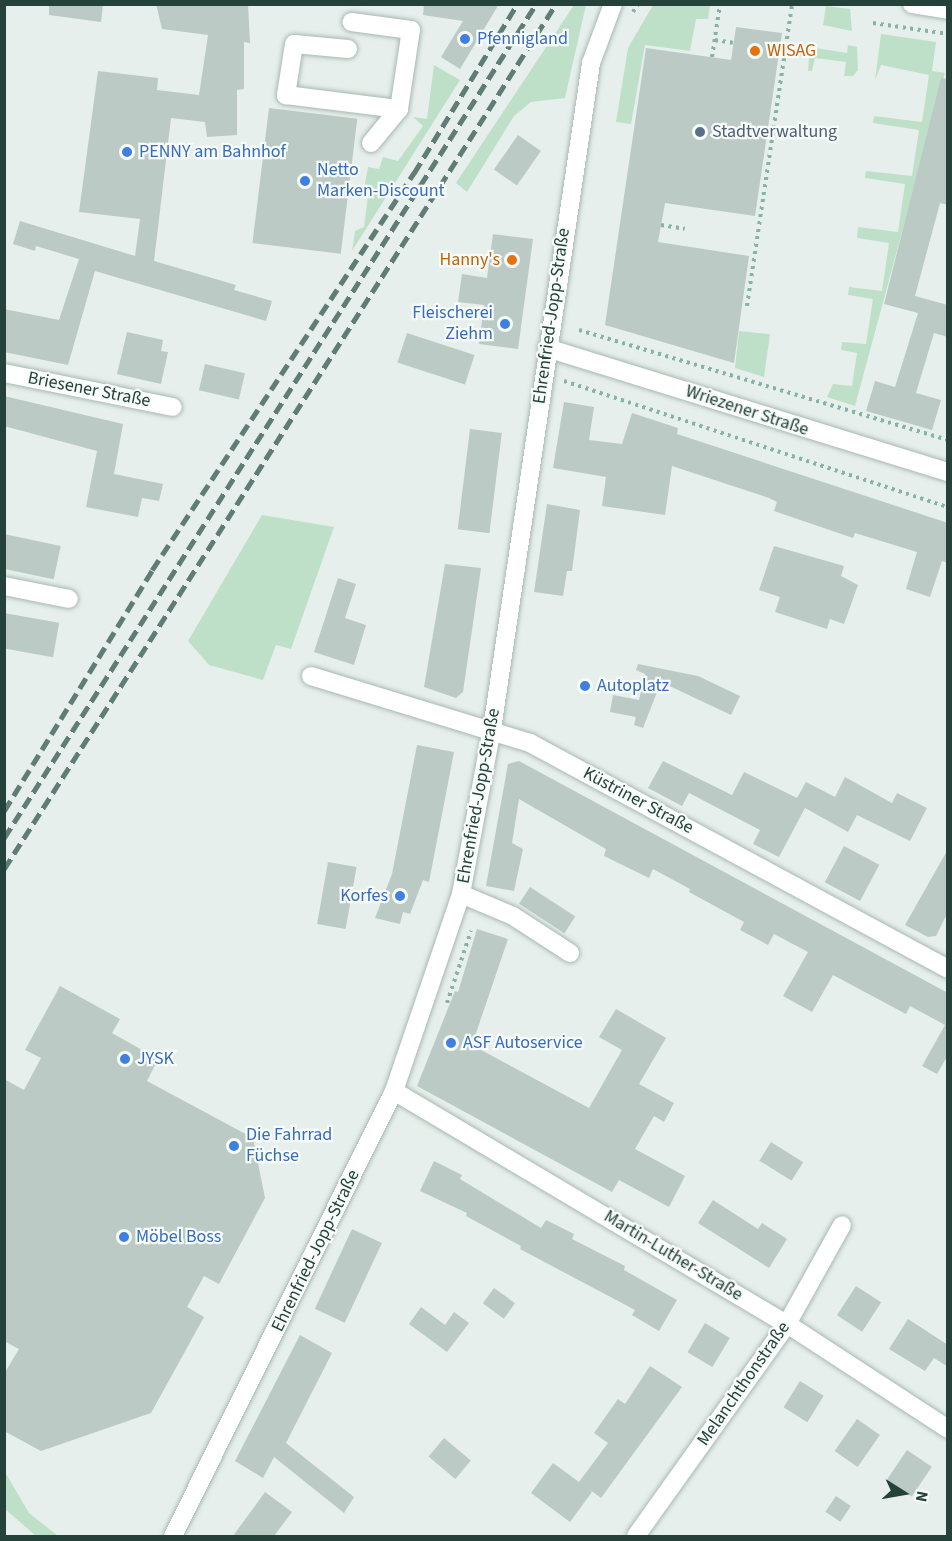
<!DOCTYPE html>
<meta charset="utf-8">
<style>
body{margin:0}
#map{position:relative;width:952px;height:1541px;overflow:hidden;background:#e6efeb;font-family:"Source Sans 3",sans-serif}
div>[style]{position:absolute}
.green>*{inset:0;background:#bfe0c8}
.building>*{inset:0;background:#bbcac4;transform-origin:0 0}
.path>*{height:4px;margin-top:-2px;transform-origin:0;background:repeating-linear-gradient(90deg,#86b3a5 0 3px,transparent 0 7.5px)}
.roads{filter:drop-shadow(0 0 2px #a8b8b2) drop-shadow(0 0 2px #a8b8b2)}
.minor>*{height:18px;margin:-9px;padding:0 9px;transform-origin:9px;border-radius:9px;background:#fff}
.rail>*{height:4.5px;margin-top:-2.25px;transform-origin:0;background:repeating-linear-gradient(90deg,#5f7d75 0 12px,transparent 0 18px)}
.dots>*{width:16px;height:16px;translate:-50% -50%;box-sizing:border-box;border:3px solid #f7fbf9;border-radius:50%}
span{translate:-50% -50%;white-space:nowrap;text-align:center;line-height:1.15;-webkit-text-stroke:4.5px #f7fbf9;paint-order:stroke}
.shop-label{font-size:18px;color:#366cbe}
.left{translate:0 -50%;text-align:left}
.right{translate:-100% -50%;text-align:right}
.food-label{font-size:18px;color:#c56008}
.service-label{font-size:18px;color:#4e5e75}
.street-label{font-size:18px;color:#24423a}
.frame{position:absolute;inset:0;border:6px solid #24423a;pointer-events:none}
.north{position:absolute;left:874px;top:1463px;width:60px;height:60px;-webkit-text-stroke:4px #f7fbf9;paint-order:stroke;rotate:101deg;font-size:16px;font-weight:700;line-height:24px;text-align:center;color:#24423a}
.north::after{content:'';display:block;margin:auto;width:21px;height:27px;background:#24423a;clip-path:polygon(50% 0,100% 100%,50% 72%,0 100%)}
</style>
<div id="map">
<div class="green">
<div style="clip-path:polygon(574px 5px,586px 5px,565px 98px,531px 102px,514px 116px,467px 192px,456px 183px)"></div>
<div style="clip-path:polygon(653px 5px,710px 5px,708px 19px,696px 19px,690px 51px,645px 45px,631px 124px,616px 122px,628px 48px)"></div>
<div style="clip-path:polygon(826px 6px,850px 9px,852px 31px,823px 25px)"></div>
<div style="clip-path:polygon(881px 34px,936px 42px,932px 71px,945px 73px,855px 406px,827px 397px,833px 384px,852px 386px,857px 353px,841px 350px,842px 342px,866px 344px,873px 299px,848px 295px,849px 287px,882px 291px,889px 243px,857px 238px,858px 227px,898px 232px,905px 184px,865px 178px,866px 171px,912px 176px,919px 130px,873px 123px,874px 116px,922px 122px,929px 75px,881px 65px,875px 80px)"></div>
<div style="clip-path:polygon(791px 44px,847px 53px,848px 45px,857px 47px,858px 70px,853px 76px,844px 76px,846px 62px,815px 58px,812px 71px,808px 71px,809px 57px,790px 54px)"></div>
<div style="clip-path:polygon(434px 65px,460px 80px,352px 251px,355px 231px,364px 227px,369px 189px,364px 188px,368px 167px,379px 169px,383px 157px,398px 161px,423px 126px,413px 117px,427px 119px)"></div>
<div style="clip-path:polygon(739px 331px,770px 334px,764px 377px,735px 368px)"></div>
<div style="clip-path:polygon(262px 515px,334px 527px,291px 649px,276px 645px,263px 680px,209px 665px,188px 641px)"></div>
<div style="clip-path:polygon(5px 1472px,29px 1513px,58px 1536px,36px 1536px,5px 1509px)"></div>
</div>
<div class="building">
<div style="clip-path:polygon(49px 4px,103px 4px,101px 22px,49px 15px)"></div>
<div style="clip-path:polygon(156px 4px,248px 4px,250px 43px,244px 42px,244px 89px,237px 90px,237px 135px,207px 137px,205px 122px,171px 118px,154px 261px,236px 285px,234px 290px,272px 301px,266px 321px,95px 271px,68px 365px,4px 352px,4px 309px,59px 320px,79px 259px,36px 246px,35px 251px,13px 244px,20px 221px,135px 256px,140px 219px,79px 212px,98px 71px,158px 78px,157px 90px,199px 95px,208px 35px,162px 29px)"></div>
<div style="clip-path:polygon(424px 4px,499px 4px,460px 69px,441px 57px,463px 21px,423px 15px)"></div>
<div style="clip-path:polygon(736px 27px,782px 33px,755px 216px,665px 203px,658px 242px,749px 256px,734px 363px,605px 325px,646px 48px,731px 60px)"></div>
<div style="clip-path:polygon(941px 78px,948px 79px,948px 205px,940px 203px,915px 296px,948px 305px,948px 337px,934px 333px,916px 393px,941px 400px,932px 430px,866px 411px,875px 381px,895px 387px,918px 313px,884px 304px)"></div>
<div style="left:269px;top:108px;width:89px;height:136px;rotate:7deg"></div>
<div style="left:518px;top:135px;width:28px;height:42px;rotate:35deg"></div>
<div style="clip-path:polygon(493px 234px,533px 239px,518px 349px,479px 344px,484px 305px,458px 302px,462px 274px,487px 278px)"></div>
<div style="clip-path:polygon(127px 332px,163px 340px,161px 351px,168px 352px,161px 384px,117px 374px)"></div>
<div style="left:407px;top:333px;width:71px;height:31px;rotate:18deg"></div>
<div style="left:205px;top:364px;width:41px;height:27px;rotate:13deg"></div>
<div style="clip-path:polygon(4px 396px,123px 424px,114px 474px,163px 484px,159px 501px,142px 498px,138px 517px,86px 507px,97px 451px,4px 426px)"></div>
<div style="clip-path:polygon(564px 402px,594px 407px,589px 440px,622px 444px,632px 413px,678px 428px,677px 434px,948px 523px,948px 563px,942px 561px,930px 597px,906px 589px,917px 552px,855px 533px,853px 538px,774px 511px,777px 502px,769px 498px,672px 466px,665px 515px,602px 506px,606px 477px,553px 468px)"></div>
<div style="left:470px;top:429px;width:32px;height:101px;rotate:7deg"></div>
<div style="clip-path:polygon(547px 504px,580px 510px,572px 571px,567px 571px,563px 596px,534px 592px)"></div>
<div style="left:4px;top:534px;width:58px;height:34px;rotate:12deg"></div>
<div style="clip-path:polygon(774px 546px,844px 566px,841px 576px,858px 585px,844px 624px,830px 619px,827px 629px,775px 612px,780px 597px,759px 590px)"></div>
<div style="clip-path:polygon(445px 564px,481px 568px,463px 692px,456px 698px,424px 687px)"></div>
<div style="clip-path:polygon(338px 578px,356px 584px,345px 618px,366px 625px,354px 665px,314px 652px)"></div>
<div style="left:4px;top:613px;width:56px;height:35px;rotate:10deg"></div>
<div style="clip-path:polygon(638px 664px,698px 676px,740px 696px,731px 715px,661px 682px,643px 728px,634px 725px,636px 717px,610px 712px,613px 695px,639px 700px,645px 674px,636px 670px)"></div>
<div style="clip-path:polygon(417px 745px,454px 752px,429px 882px,423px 880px,410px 914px,403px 912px,400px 924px,375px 918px,392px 874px)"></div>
<div style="clip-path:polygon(519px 761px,948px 993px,948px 1055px,937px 1074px,922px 1066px,945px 1025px,910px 1006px,906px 1014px,833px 975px,812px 1012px,783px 996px,808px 952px,774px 934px,768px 945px,740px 930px,744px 922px,689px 892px,690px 889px,653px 869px,649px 878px,604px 856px,606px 849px,519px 799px,512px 843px,523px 849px,514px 891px,486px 886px,508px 764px)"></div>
<div style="clip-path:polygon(663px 761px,732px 795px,744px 772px,797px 798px,806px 782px,835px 797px,845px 777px,892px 803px,897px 793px,927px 808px,910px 841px,857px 815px,848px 832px,805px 808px,779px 857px,753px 844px,760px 830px,689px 793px,682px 806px,648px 788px)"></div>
<div style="left:844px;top:846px;width:40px;height:41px;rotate:28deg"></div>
<div style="clip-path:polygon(948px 849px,948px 912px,936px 936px,928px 937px,905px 925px)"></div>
<div style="left:328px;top:862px;width:29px;height:63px;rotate:10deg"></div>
<div style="left:530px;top:887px;width:54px;height:20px;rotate:33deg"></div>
<div style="clip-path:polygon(477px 929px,508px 939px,472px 1045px,589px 1108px,622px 1050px,599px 1037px,616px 1009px,666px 1038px,639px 1084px,674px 1103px,664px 1122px,654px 1116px,635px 1149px,685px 1176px,669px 1207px,619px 1180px,612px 1192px,417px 1086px,455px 991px,458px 992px)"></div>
<div style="clip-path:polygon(60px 986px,120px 1019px,112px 1033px,158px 1059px,147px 1081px,253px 1138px,265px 1198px,219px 1284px,204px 1276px,187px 1307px,204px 1317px,151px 1413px,41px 1451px,4px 1431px,4px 1374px,19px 1349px,4px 1341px,4px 1079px,24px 1090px,41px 1058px,25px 1050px)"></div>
<div style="left:771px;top:1142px;width:38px;height:22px;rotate:32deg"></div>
<div style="clip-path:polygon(434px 1161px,462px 1175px,460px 1179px,541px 1228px,546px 1220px,574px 1234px,572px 1239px,625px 1266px,624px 1270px,677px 1300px,659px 1331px,632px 1315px,635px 1310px,520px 1249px,521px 1246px,466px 1216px,467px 1213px,420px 1191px)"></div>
<div style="clip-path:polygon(713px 1200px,758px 1229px,762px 1223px,787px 1239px,769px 1268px,698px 1223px)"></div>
<div style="left:352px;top:1229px;width:33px;height:88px;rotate:25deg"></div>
<div style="left:856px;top:1286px;width:30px;height:35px;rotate:33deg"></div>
<div style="left:494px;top:1288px;width:26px;height:19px;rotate:36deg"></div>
<div style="clip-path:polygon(421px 1307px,445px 1325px,454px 1312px,469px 1323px,447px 1352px,409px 1324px)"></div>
<div style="clip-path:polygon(908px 1319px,948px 1345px,948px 1367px,934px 1358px,925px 1371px,889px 1349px)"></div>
<div style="left:705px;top:1323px;width:29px;height:34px;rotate:31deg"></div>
<div style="clip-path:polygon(300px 1335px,332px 1353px,286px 1443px,354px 1497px,344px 1513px,274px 1457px,263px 1478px,235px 1461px)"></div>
<div style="clip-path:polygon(650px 1366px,682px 1387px,601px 1498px,589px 1489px,592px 1492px,570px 1522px,531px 1493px,553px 1463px,579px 1482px,608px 1443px,594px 1433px,618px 1399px,625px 1404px)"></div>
<div style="left:800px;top:1381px;width:28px;height:31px;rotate:32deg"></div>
<div style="left:857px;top:1419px;width:28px;height:39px;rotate:35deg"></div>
<div style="left:444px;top:1438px;width:35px;height:24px;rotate:40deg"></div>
<div style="left:907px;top:1450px;width:30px;height:36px;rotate:34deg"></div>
<div style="clip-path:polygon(265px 1492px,292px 1512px,274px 1536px,233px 1536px)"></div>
<div style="left:836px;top:1496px;width:18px;height:19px;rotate:34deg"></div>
</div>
<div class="path">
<div style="left:633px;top:12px;width:9px;rotate:-58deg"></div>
<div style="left:873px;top:23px;width:76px;rotate:8.3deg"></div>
<div style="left:715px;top:40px;width:18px;rotate:9deg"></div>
<div style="left:712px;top:57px;width:54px;rotate:-81.4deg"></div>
<div style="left:661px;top:225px;width:24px;rotate:9deg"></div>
<div style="left:747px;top:306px;width:305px;rotate:-81.5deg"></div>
<div style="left:579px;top:330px;width:385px;rotate:16.6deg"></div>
<div style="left:564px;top:381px;width:404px;rotate:18.2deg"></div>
<div style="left:447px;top:1003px;width:76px;rotate:-71.6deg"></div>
</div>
<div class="roads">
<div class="minor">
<div style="left:912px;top:4px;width:36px;rotate:9deg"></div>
<div style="left:348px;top:49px;width:54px;rotate:-174.7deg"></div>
<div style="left:294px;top:44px;width:52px;rotate:98.9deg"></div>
<div style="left:286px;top:95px;width:114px;rotate:7.1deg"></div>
<div style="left:399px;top:109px;width:80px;rotate:-81.4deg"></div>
<div style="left:411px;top:30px;width:60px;rotate:-172.3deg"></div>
<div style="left:371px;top:143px;width:44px;rotate:-50.5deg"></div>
<div style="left:547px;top:348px;width:420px;rotate:17.2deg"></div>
<div style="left:4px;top:373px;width:172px;rotate:11.4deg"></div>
<div style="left:4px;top:586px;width:66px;rotate:11.3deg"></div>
<div style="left:311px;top:676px;width:229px;rotate:17deg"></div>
<div style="left:530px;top:743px;width:475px;rotate:28.4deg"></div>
<div style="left:461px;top:894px;width:56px;rotate:22.9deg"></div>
<div style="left:513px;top:916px;width:68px;rotate:33deg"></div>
<div style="left:394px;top:1091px;width:457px;rotate:30.7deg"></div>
<div style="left:787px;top:1324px;width:192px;rotate:33.1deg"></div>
<div style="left:173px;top:1536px;width:497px;rotate:-63.6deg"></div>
<div style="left:394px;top:1091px;width:208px;rotate:-71.2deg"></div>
<div style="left:461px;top:894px;width:168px;rotate:-79.4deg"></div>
<div style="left:492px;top:729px;width:673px;rotate:-81.54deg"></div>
<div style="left:591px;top:63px;width:63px;rotate:-69.6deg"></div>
<div style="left:636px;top:1536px;width:260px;rotate:-54.5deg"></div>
<div style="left:787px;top:1324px;width:113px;rotate:-60.9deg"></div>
</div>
</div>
<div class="rail">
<div style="left:4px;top:811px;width:283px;rotate:-58.4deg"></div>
<div style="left:152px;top:570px;width:476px;rotate:-56.6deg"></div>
<div style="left:414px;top:173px;width:198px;rotate:-58.6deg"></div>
<div style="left:4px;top:838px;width:989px;rotate:-57.47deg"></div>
<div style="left:4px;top:869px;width:1026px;rotate:-57.46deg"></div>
</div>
<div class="dots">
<div style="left:465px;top:39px;background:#3f7fe0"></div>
<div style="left:755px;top:51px;background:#e8710a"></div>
<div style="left:700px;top:132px;background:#5c6f8a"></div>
<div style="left:127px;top:152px;background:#3f7fe0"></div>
<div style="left:305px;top:181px;background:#3f7fe0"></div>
<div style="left:512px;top:260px;background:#e8710a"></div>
<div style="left:505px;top:324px;background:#3f7fe0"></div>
<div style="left:585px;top:686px;background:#3f7fe0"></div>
<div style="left:400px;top:896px;background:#3f7fe0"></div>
<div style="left:451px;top:1043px;background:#3f7fe0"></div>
<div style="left:125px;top:1059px;background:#3f7fe0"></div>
<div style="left:234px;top:1146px;background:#3f7fe0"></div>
<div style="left:124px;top:1237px;background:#3f7fe0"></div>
</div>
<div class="shop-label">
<span class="left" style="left:477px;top:39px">Pfennigland</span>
<span class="left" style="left:139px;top:152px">PENNY am Bahnhof</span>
<span class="left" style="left:317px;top:181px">Netto<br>Marken-Discount</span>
<span class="right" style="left:493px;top:324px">Fleischerei<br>Ziehm</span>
<span class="left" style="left:597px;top:686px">Autoplatz</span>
<span class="right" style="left:388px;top:896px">Korfes</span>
<span class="left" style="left:463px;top:1043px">ASF Autoservice</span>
<span class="left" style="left:137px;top:1059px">JYSK</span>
<span class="left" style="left:246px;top:1146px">Die Fahrrad<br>Füchse</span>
<span class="left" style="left:136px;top:1237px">Möbel Boss</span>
</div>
<div class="food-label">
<span class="left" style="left:767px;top:51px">WISAG</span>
<span class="right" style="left:500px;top:260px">Hanny's</span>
</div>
<div class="service-label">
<span class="left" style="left:712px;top:132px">Stadtverwaltung</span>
</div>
<div class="street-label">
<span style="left:552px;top:316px;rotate:-82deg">Ehrenfried-Jopp-Straße</span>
<span style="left:89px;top:390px;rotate:11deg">Briesener Straße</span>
<span style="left:747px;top:411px;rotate:18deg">Wriezener Straße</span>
<span style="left:479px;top:796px;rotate:-80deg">Ehrenfried-Jopp-Straße</span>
<span style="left:638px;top:801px;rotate:28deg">Küstriner Straße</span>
<span style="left:316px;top:1251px;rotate:-64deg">Ehrenfried-Jopp-Straße</span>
<span style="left:673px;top:1256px;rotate:31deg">Martin-Luther-Straße</span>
<span style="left:744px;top:1384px;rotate:-55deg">Melanchthonstraße</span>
</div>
<div class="frame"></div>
<div class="north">N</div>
</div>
